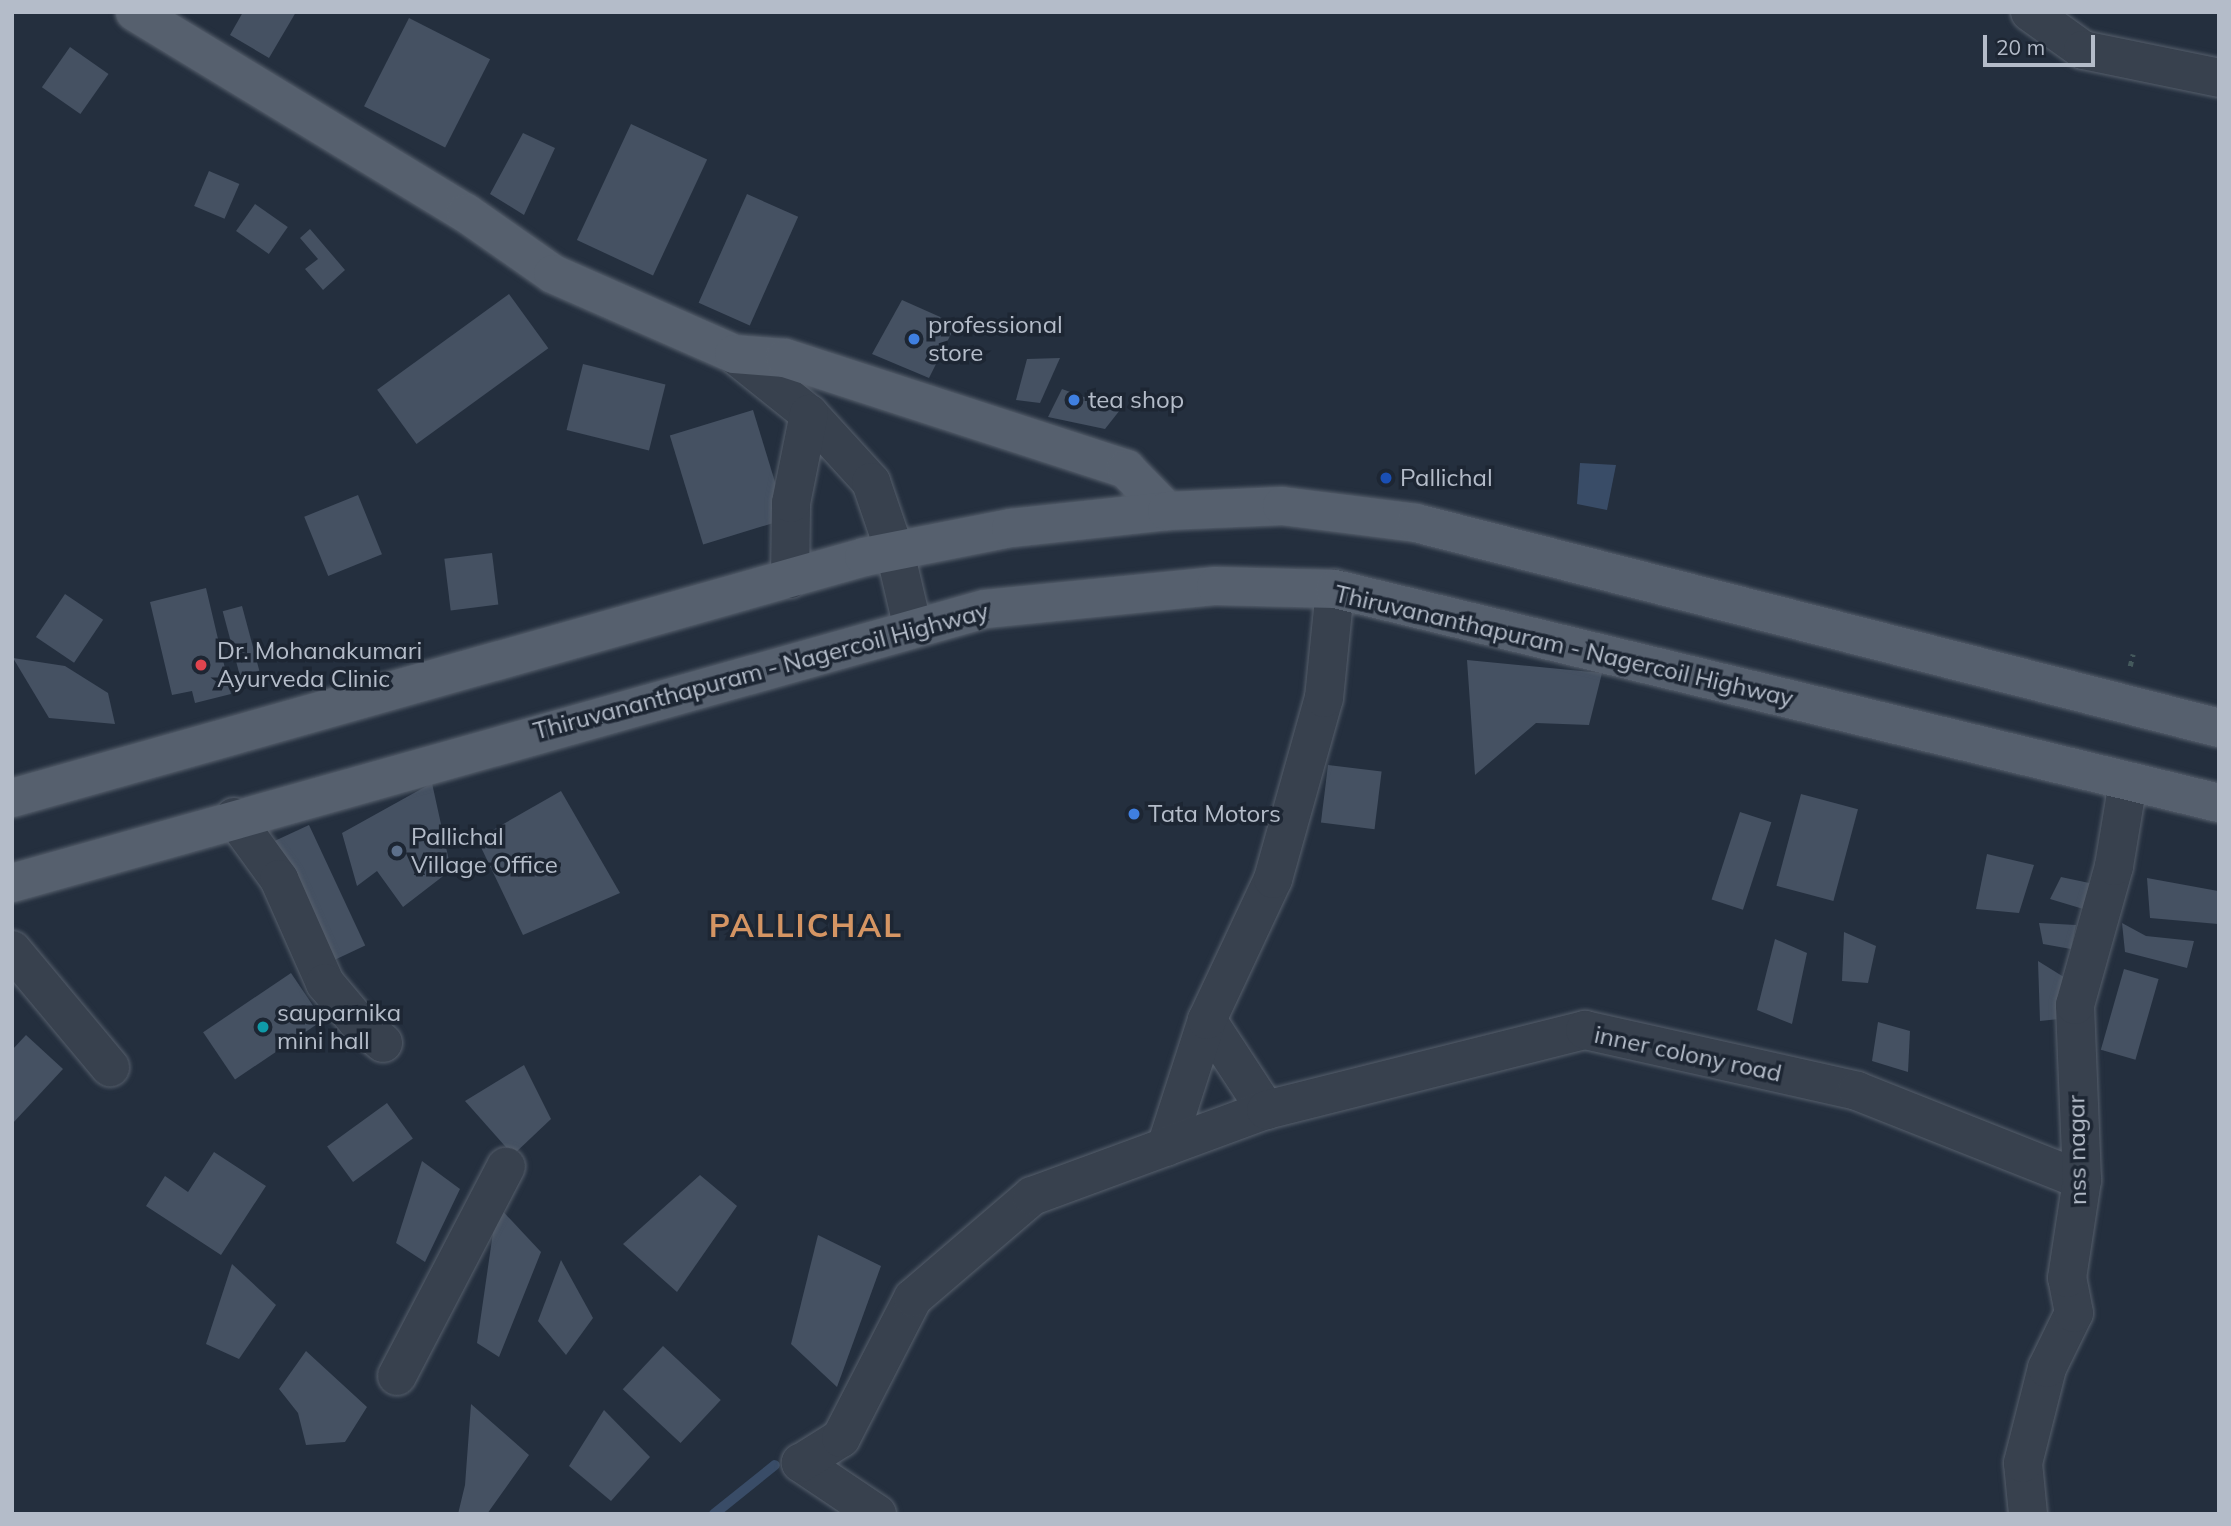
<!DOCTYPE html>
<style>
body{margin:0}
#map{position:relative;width:2231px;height:1526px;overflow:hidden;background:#242f3e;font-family:Mulish,sans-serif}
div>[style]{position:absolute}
.water>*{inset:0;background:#394c67}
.stream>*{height:10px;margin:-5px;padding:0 5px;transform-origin:5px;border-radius:5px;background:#394c67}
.building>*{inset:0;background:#455162;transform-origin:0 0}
.path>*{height:4.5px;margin-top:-2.25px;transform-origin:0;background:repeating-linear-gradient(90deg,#44595c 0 5px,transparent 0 10px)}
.roads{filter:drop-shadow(0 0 2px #565f6c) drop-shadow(0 0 2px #565f6c)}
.minor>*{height:38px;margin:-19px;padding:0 19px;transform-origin:19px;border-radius:19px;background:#38414e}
.major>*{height:38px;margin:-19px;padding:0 19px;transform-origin:19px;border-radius:19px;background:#56606e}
.dots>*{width:19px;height:19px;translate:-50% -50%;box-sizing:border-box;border:4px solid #1d2633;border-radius:50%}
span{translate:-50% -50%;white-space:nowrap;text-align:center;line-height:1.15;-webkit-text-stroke:7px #1d2633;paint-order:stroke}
.poi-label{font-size:24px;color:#b4bcc9}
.left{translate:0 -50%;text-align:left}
.street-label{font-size:24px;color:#b4bcc9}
.district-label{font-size:32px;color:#d59563;font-weight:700;letter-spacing:2px}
.frame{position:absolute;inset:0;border:14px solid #b4bcc9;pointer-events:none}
.scale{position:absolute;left:1983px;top:35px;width:112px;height:32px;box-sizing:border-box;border:4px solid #b4bcc9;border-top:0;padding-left:9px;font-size:21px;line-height:24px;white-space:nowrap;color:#b4bcc9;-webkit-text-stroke:5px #1d2633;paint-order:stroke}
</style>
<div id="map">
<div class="water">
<div style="clip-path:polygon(1580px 463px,1616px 465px,1607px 510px,1577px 504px)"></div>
</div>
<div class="stream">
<div style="left:714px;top:1514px;width:78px;rotate:-38.8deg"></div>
</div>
<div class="building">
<div style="clip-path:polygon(243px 12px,296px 12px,269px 58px,230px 35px)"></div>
<div style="left:409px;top:18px;width:91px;height:99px;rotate:27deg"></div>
<div style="left:70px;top:47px;width:47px;height:49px;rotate:35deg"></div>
<div style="left:631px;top:124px;width:84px;height:128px;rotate:25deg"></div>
<div style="clip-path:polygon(523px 133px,555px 148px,524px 215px,490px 194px)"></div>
<div style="left:209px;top:171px;width:33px;height:38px;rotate:23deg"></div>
<div style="left:747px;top:194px;width:56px;height:119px;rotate:24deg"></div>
<div style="left:255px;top:204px;width:40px;height:33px;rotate:35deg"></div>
<div style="clip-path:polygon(310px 229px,345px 270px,323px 290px,305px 269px,318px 259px,300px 238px)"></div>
<div style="left:509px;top:294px;width:67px;height:163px;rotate:54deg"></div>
<div style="clip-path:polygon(902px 300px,956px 324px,929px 378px,872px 354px)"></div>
<div style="clip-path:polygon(1060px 358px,1040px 403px,1016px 400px,1027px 359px)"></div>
<div style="left:583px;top:364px;width:85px;height:68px;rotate:14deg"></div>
<div style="clip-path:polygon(1062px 389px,1120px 410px,1105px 429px,1048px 417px)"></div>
<div style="left:753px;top:410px;width:114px;height:87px;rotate:73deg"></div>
<div style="left:358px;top:495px;width:64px;height:58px;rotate:68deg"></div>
<div style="left:492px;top:553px;width:52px;height:48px;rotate:83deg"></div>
<div style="clip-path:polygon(206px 588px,231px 694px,195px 703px,192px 691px,172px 695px,150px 602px)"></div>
<div style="left:65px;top:594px;width:46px;height:52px;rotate:34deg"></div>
<div style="left:242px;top:606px;width:67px;height:20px;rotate:75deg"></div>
<div style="clip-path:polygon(13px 658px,65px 666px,108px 693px,115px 724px,49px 718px)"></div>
<div style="clip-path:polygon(1467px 660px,1602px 673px,1589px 725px,1536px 723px,1475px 775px)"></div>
<div style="left:1328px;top:765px;width:54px;height:58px;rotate:7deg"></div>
<div style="clip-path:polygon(432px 783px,451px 870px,403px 907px,377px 871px,357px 886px,342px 833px)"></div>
<div style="clip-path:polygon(561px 791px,620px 893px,523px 935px,477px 839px)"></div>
<div style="left:1801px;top:794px;width:59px;height:95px;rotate:15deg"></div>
<div style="left:1740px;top:812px;width:33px;height:92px;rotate:18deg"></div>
<div style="left:309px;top:825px;width:133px;height:44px;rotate:65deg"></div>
<div style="clip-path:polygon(1987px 854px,2034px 865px,2019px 913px,1976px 909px)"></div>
<div style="clip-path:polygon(2061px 877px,2094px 884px,2090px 911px,2050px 899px)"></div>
<div style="clip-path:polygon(2147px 878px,2218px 891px,2218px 924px,2150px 918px)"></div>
<div style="clip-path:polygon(2039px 923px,2076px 925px,2071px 949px,2043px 944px)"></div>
<div style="clip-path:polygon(2122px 923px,2146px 936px,2194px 941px,2187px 968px,2125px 952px)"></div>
<div style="clip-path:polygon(1844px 932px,1876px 946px,1868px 983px,1842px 981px)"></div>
<div style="clip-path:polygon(1775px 939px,1807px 953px,1792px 1024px,1757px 1010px)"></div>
<div style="clip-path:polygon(2038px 961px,2067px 979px,2059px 1019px,2040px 1021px)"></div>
<div style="left:2124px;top:969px;width:36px;height:84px;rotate:16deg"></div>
<div style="left:291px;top:973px;width:57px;height:106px;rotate:56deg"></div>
<div style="clip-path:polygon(1878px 1022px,1910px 1031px,1908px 1072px,1872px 1061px)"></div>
<div style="clip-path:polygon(26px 1035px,63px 1069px,12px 1124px,12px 1050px)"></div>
<div style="clip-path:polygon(524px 1065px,551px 1119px,513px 1155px,465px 1101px)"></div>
<div style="left:387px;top:1103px;width:44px;height:74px;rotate:54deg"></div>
<div style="clip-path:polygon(214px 1152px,266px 1186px,221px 1255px,146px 1206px,165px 1176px,188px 1192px)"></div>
<div style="clip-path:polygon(422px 1161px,460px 1189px,425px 1262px,396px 1243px)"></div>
<div style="clip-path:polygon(700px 1175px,737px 1206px,677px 1292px,623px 1244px)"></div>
<div style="clip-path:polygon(497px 1205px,541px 1252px,499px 1357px,477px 1343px)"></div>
<div style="clip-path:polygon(818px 1235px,881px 1266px,837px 1387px,791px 1344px)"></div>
<div style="clip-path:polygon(561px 1260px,593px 1318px,566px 1355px,538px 1321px)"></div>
<div style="clip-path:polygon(232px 1264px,276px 1305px,239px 1359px,206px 1344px)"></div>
<div style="left:663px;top:1346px;width:79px;height:59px;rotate:43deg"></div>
<div style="clip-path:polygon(306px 1351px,367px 1407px,345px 1442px,306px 1445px,298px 1413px,279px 1389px)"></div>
<div style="clip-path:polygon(471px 1404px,529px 1455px,487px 1514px,458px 1514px,465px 1485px)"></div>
<div style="clip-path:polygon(604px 1410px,650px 1457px,611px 1501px,569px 1466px)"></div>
</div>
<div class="path">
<div style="left:2130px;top:666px;width:12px;rotate:-76deg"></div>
</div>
<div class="roads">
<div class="minor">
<div style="left:2030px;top:12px;width:65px;rotate:35.6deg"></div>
<div style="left:2083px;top:50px;width:139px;rotate:11.6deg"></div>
<div style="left:734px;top:354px;width:96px;rotate:38.7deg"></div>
<div style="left:809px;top:414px;width:92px;rotate:47.6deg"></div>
<div style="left:871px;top:482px;width:74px;rotate:71.1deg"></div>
<div style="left:895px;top:552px;width:79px;rotate:76.8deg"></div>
<div style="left:790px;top:579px;width:76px;rotate:-89.2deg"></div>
<div style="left:791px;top:503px;width:91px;rotate:-78.6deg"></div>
<div style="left:234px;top:817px;width:77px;rotate:54deg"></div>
<div style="left:279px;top:879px;width:114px;rotate:66.1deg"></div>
<div style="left:325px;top:983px;width:50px;rotate:49.9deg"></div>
<div style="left:357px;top:1021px;width:34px;rotate:40deg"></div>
<div style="left:12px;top:950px;width:153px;rotate:50.1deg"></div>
<div style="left:1207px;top:1020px;width:108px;rotate:56.8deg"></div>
<div style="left:1166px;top:1147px;width:133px;rotate:-72.1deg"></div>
<div style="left:1207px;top:1020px;width:156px;rotate:-64.9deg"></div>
<div style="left:1273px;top:879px;width:188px;rotate:-74.3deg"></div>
<div style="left:1324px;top:698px;width:110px;rotate:-84.2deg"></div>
<div style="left:397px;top:1376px;width:236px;rotate:-62.5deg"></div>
<div style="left:877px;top:1514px;width:92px;rotate:-146.1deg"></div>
<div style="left:801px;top:1463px;width:47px;rotate:-32deg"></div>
<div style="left:841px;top:1438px;width:157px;rotate:-62.8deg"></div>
<div style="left:913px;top:1298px;width:157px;rotate:-40.6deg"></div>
<div style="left:1032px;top:1196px;width:249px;rotate:-20.2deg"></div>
<div style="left:1266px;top:1110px;width:329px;rotate:-14.1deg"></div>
<div style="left:1585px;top:1030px;width:279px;rotate:12.6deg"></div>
<div style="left:1857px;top:1091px;width:242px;rotate:21.6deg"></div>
<div style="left:2028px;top:1514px;width:51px;rotate:-95.6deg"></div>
<div style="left:2023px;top:1463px;width:98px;rotate:-75.8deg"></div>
<div style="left:2047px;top:1368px;width:61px;rotate:-63.9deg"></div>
<div style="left:2074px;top:1313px;width:36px;rotate:-101deg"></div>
<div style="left:2067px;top:1278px;width:99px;rotate:-81.3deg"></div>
<div style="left:2082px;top:1180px;width:175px;rotate:-92.3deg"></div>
<div style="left:2075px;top:1005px;width:144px;rotate:-74.3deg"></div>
<div style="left:2114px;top:866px;width:85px;rotate:-80.5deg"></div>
</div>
<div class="major">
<div style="left:135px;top:12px;width:387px;rotate:31.3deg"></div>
<div style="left:466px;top:213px;width:106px;rotate:35deg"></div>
<div style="left:553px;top:274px;width:198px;rotate:23.8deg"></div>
<div style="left:734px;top:354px;width:51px;rotate:4.5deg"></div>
<div style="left:785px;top:358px;width:359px;rotate:18deg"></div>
<div style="left:1126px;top:469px;width:59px;rotate:45.7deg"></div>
<div style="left:12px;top:798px;width:885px;rotate:-15.79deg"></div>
<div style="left:864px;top:557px;width:150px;rotate:-11.2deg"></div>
<div style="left:1011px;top:528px;width:157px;rotate:-6.2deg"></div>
<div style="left:1167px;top:511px;width:115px;rotate:-2.5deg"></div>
<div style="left:1282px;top:506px;width:135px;rotate:7.2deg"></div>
<div style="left:1416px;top:523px;width:829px;rotate:14.32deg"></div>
<div style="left:12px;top:883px;width:1011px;rotate:-15.73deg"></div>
<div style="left:985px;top:609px;width:232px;rotate:-5.7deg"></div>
<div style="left:1216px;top:586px;width:119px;rotate:1.4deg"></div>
<div style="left:1335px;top:589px;width:910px;rotate:13.61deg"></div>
</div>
</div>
<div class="dots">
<div style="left:914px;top:339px;background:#3f7fe0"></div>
<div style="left:1074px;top:400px;background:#3f7fe0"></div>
<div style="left:1386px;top:478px;background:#1a4fb4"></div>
<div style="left:201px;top:665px;background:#e0444e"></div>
<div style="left:1134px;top:814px;background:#3f7fe0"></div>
<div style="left:397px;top:851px;background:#5c6f8a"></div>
<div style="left:263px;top:1027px;background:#0f9aa8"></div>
</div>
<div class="poi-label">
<span class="left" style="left:928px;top:339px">professional<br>store</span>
<span class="left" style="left:1088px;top:400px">tea shop</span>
<span class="left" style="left:1400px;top:478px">Pallichal</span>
<span class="left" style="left:217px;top:665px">Dr. Mohanakumari<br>Ayurveda Clinic</span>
<span class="left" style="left:1148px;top:814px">Tata Motors</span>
<span class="left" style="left:411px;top:851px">Pallichal<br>Village Office</span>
<span class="left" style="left:277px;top:1027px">sauparnika<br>mini hall</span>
</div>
<div class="street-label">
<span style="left:1564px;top:646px;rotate:13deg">Thiruvananthapuram - Nagercoil Highway</span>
<span style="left:761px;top:671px;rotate:-15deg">Thiruvananthapuram - Nagercoil Highway</span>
<span style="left:1688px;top:1054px;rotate:12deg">inner colony road</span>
<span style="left:2077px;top:1150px;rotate:-91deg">nss nagar</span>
</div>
<div class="district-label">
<span style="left:806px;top:925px">PALLICHAL</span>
</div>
<div class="frame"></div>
<div class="scale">20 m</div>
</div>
